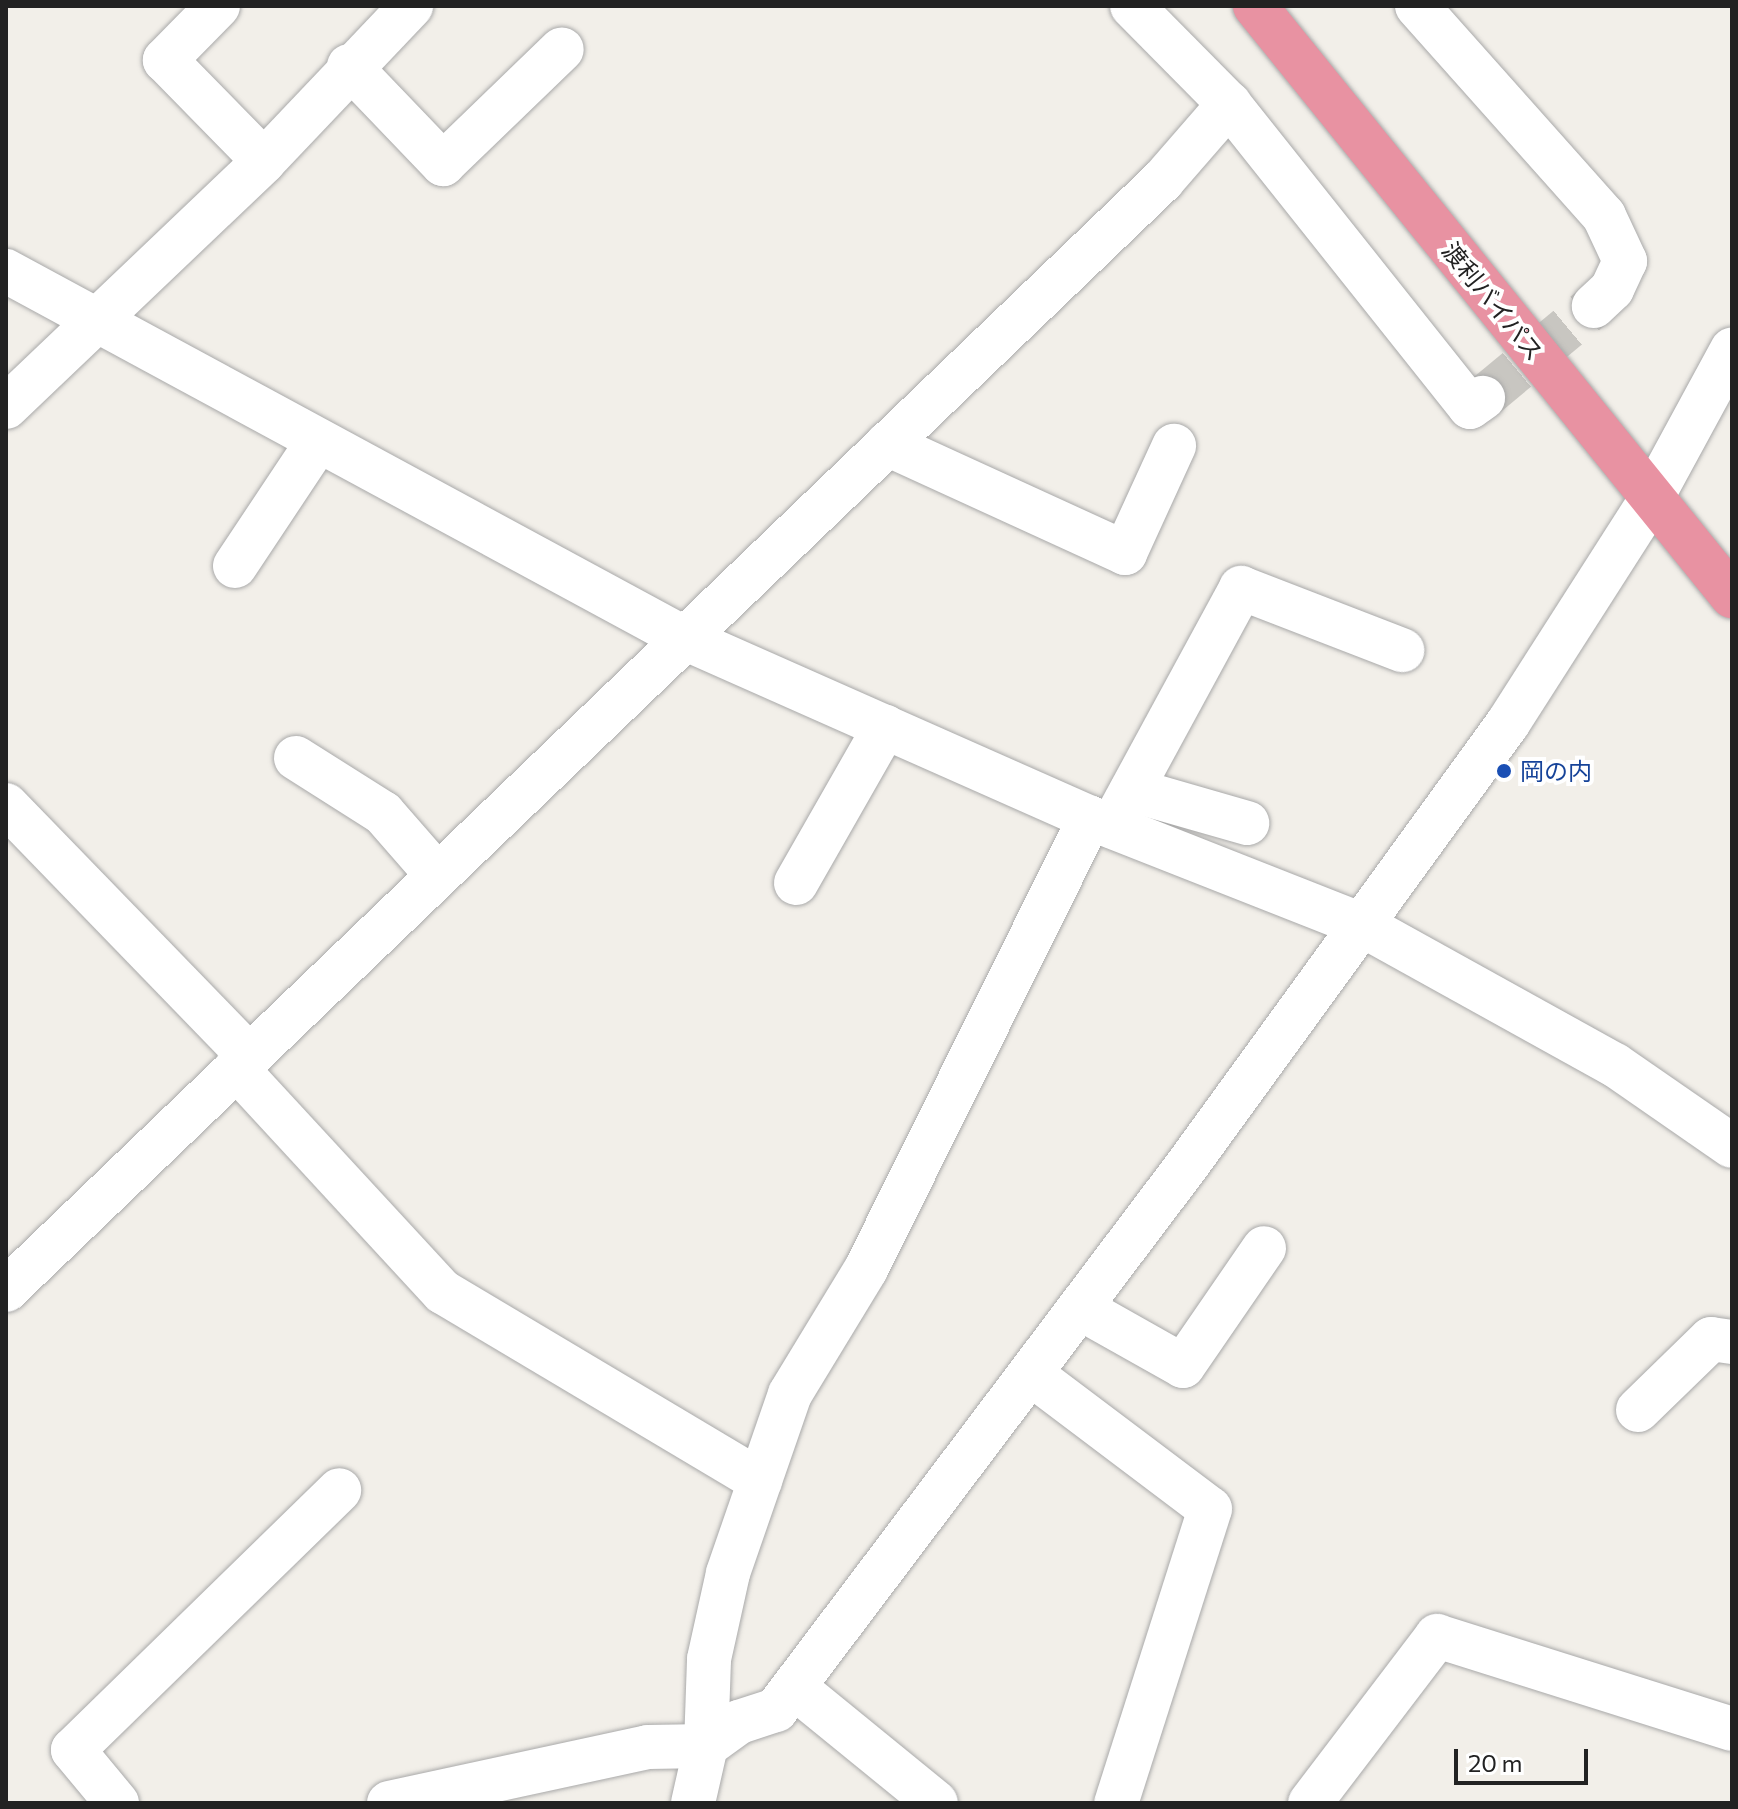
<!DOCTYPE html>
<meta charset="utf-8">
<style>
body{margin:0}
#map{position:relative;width:1738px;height:1809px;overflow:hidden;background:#f2efe9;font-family:Commissioner,"Noto Sans JP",sans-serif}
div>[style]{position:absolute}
.minor-tunnel>*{height:44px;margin-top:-22px;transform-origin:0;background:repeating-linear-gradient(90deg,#c8c6c1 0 44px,transparent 0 66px)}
.roads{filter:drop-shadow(0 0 2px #a9a9a9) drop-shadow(0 0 2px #a9a9a9)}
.minor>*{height:44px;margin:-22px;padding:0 22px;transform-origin:22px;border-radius:22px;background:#fff}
.highway>*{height:44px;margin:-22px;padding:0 22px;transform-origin:22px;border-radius:22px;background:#e892a2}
.dots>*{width:22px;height:22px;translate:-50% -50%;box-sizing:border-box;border:4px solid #fff;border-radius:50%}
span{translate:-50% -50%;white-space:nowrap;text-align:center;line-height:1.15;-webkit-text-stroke:8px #fff;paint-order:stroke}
.street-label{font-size:24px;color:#222}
.transit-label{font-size:24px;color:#164399}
.left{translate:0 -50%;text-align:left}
.frame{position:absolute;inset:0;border:8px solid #222;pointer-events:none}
.scale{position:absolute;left:1454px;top:1749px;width:134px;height:36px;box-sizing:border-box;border:4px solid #222;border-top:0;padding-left:10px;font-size:24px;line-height:28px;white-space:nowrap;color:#222;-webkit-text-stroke:6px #fff;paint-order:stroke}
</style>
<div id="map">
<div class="minor-tunnel">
<div style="left:1483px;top:398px;width:144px;rotate:-39.7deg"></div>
</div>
<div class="roads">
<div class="minor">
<div style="left:218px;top:6px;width:76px;rotate:134.5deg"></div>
<div style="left:165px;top:60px;width:141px;rotate:45.6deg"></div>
<div style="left:1132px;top:6px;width:138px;rotate:45.3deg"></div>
<div style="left:1229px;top:104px;width:387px;rotate:51.5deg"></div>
<div style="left:1470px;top:407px;width:16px;rotate:-35deg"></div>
<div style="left:1417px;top:6px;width:281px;rotate:48.3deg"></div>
<div style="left:1604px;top:216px;width:50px;rotate:65deg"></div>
<div style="left:1625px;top:261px;width:31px;rotate:115deg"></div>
<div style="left:1612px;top:289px;width:25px;rotate:137deg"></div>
<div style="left:349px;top:66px;width:136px;rotate:46.2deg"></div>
<div style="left:443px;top:164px;width:165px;rotate:-44deg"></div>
<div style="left:6px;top:271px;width:771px;rotate:28.43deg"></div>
<div style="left:684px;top:638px;width:444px;rotate:23.9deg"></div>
<div style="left:1090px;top:818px;width:292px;rotate:21.5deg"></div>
<div style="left:1362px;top:925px;width:289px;rotate:29deg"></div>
<div style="left:1615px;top:1065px;width:142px;rotate:34.7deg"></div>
<div style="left:6px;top:407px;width:356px;rotate:-43.6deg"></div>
<div style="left:264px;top:161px;width:214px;rotate:-46.5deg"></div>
<div style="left:887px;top:444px;width:262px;rotate:24.6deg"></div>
<div style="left:1125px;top:553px;width:118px;rotate:-65.4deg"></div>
<div style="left:235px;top:566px;width:150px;rotate:-56.4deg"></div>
<div style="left:296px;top:758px;width:103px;rotate:32.3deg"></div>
<div style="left:383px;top:813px;width:82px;rotate:48.9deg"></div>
<div style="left:1132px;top:790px;width:120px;rotate:16deg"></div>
<div style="left:6px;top:805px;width:349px;rotate:45.9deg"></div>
<div style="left:1112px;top:826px;width:271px;rotate:-61.5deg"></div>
<div style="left:1241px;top:588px;width:173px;rotate:21.1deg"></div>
<div style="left:796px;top:883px;width:180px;rotate:-60.3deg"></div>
<div style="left:236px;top:1068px;width:305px;rotate:47.3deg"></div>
<div style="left:443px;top:1292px;width:369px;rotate:30.8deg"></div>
<div style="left:6px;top:1290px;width:1603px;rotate:-43.81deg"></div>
<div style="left:1163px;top:180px;width:101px;rotate:-49deg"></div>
<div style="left:1080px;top:1308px;width:118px;rotate:29.4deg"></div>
<div style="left:1183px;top:1366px;width:143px;rotate:-55.5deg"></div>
<div style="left:1031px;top:1374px;width:224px;rotate:37deg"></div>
<div style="left:1210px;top:1509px;width:309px;rotate:107.7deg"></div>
<div style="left:1638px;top:1410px;width:102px;rotate:-44.2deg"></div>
<div style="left:1711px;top:1339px;width:21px;rotate:8deg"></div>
<div style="left:794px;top:1687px;width:183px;rotate:39.2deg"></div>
<div style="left:117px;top:1803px;width:69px;rotate:-129.7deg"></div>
<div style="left:73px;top:1750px;width:372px;rotate:-44.3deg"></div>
<div style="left:389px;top:1803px;width:265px;rotate:-12.2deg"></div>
<div style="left:648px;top:1747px;width:58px;rotate:-1deg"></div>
<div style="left:706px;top:1746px;width:41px;rotate:-36deg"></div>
<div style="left:739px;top:1722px;width:39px;rotate:-18deg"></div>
<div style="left:776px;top:1710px;width:684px;rotate:-52.96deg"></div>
<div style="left:1188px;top:1164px;width:545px;rotate:-54.03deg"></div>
<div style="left:1508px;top:723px;width:266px;rotate:-57.4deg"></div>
<div style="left:1651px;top:499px;width:170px;rotate:-61.5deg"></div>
<div style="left:693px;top:1803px;width:58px;rotate:-77.2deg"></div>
<div style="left:706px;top:1746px;width:87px;rotate:-88deg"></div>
<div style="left:709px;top:1659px;width:88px;rotate:-77.5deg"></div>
<div style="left:728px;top:1573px;width:189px;rotate:-70.9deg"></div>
<div style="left:790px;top:1394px;width:146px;rotate:-58.7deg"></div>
<div style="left:866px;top:1269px;width:504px;rotate:-63.59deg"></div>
<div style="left:1310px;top:1803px;width:210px;rotate:-52.7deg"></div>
<div style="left:1437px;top:1636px;width:309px;rotate:17.5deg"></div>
</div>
<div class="highway">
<div style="left:1255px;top:6px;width:759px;rotate:51.05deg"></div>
</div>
</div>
<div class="dots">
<div style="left:1504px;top:771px;background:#1a4fb4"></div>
</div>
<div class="street-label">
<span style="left:1493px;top:301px;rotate:51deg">渡利バイパス</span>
</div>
<div class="transit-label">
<span class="left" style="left:1520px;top:771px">岡の内</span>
</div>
<div class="frame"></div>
<div class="scale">20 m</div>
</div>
